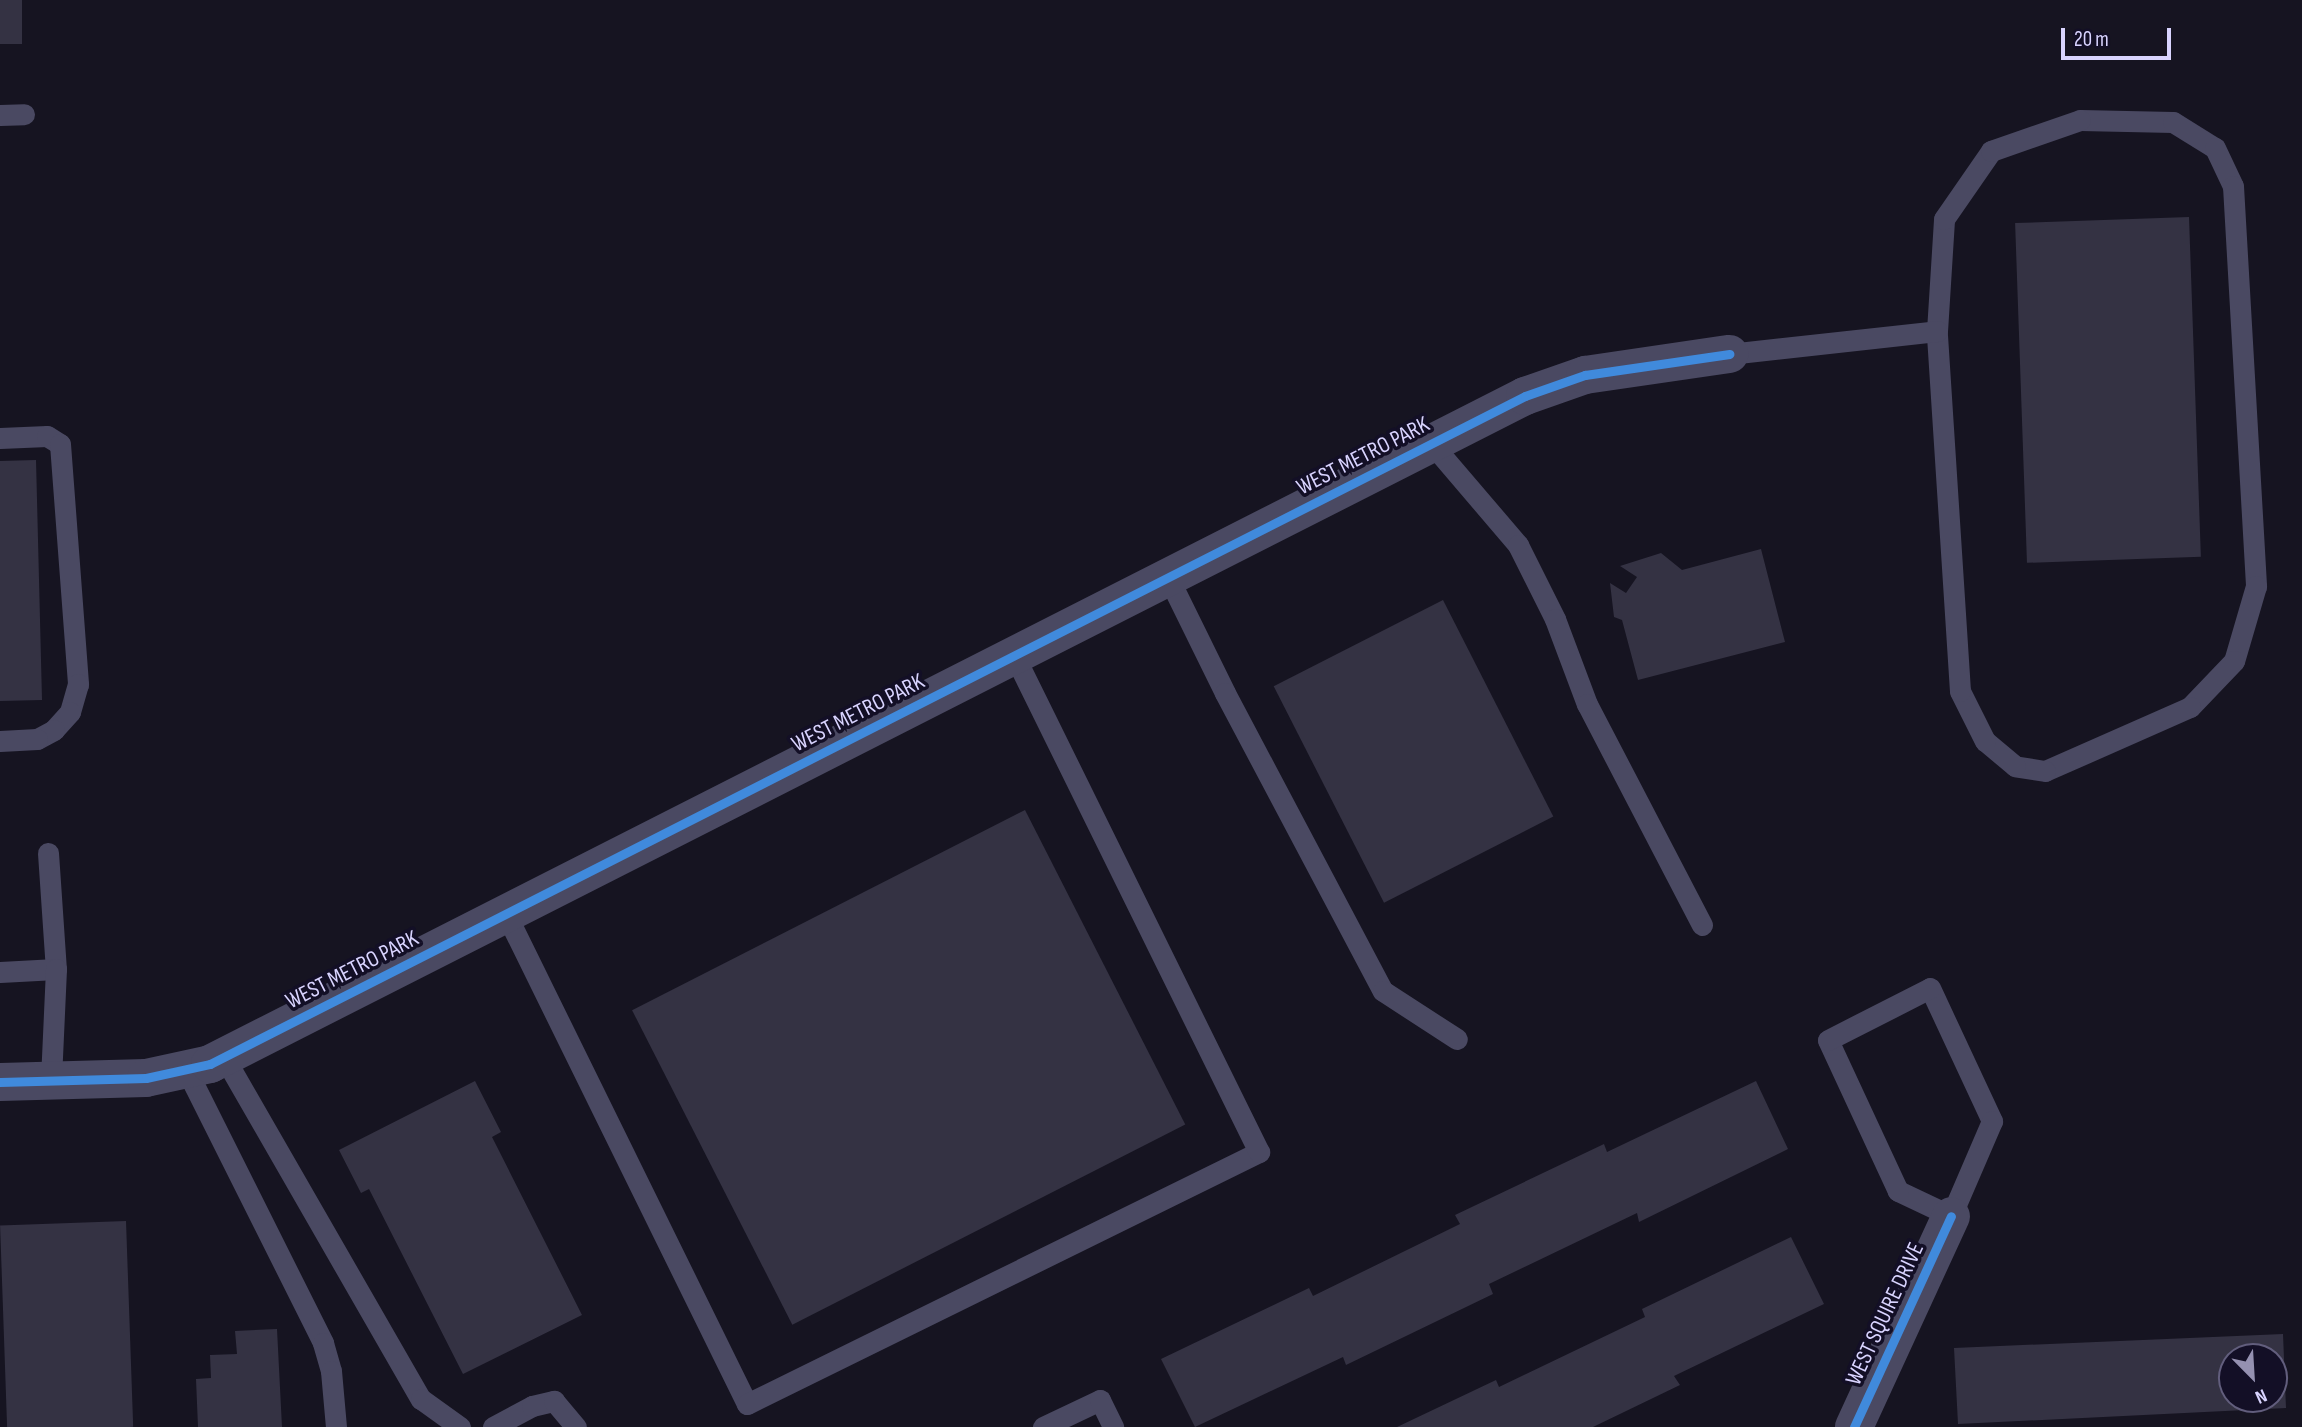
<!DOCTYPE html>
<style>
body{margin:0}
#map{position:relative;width:2302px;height:1427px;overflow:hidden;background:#161421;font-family:"Sofia Sans Condensed",sans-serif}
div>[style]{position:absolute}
.building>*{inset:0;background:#343243;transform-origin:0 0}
.service>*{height:21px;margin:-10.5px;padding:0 10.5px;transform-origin:10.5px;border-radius:10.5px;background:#4a4962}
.minor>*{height:38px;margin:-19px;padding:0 19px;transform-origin:19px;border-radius:19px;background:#4a4962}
.cycleway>*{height:9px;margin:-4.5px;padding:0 4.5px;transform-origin:4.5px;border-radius:4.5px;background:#408adc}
span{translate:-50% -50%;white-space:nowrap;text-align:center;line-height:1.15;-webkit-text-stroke:7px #130f26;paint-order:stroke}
.street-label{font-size:23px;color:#d9d4ff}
.north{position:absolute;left:2218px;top:1343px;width:70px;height:70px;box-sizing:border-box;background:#130f26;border:2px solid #625e7d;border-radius:50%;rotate:156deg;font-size:19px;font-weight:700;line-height:28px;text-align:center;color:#d9d4ff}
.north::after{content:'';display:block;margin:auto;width:24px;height:32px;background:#9591b1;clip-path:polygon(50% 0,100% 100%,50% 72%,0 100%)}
.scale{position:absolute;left:2061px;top:28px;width:110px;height:32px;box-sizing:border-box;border:4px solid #d9d4ff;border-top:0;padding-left:9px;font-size:21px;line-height:24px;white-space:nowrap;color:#d9d4ff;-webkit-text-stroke:5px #130f26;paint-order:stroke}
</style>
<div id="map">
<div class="building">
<div style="left:0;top:0;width:22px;height:44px"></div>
<div style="left:2189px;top:217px;width:340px;height:174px;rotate:88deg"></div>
<div style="clip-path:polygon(36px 460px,42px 700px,0 701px,0 461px)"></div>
<div style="clip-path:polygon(1761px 549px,1785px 642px,1638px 680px,1622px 620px,1614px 617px,1610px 583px,1626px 593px,1637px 577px,1620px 566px,1661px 553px,1682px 570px)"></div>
<div style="left:1443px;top:600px;width:243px;height:190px;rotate:63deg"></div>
<div style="left:1025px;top:810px;width:353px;height:441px;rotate:63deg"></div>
<div style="clip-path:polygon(475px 1081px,501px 1132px,492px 1137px,582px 1315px,463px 1374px,369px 1189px,361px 1193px,339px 1150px)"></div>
<div style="clip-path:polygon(1756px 1081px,1788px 1149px,1639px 1222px,1637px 1213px,1489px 1284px,1493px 1294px,1346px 1365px,1343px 1357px,1195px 1427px,1161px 1359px,1309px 1288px,1313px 1296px,1460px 1224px,1455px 1215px,1604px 1144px,1607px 1152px)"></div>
<div style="left:126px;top:1221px;width:206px;height:126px;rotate:88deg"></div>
<div style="clip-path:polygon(1791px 1237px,1824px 1304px,1674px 1376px,1680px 1385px,1593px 1427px,1397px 1427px,1496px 1380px,1499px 1387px,1645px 1317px,1642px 1309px)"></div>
<div style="clip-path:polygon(277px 1329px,282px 1427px,198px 1427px,196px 1379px,211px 1378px,210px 1355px,237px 1354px,235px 1331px)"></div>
<div style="clip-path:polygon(evenodd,2283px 1334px,2286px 1408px,1958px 1424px,1954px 1348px,2283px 1334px,2232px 1357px,2274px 1357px,2274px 1399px,2232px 1399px,2232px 1357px)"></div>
</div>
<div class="service">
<div style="left:0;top:115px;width:24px;rotate:-2deg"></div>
<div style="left:2080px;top:120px;width:93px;rotate:1.2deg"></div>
<div style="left:2173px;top:122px;width:49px;rotate:31.8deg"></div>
<div style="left:2215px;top:148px;width:42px;rotate:64.7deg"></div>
<div style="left:2233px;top:186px;width:401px;rotate:86.7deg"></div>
<div style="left:2256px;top:586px;width:78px;rotate:106.3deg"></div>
<div style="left:2234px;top:661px;width:64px;rotate:133.7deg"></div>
<div style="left:2190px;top:707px;width:158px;rotate:156.2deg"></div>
<div style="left:2045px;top:771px;width:30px;rotate:-171deg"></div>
<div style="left:2015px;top:766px;width:39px;rotate:-140deg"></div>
<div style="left:1985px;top:741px;width:56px;rotate:-116.6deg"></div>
<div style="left:1960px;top:691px;width:361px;rotate:-93.7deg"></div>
<div style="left:1937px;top:331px;width:112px;rotate:-86.4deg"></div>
<div style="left:1944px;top:219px;width:83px;rotate:-55.3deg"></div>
<div style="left:1991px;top:151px;width:94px;rotate:-19.2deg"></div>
<div style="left:1729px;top:354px;width:209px;rotate:-6.3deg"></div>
<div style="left:0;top:438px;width:47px;rotate:-2.4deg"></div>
<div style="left:47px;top:436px;width:15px;rotate:32deg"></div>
<div style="left:60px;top:444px;width:241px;rotate:85.7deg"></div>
<div style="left:78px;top:684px;width:29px;rotate:106deg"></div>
<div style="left:70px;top:712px;width:24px;rotate:132deg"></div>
<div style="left:54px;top:730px;width:19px;rotate:152deg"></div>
<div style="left:37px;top:739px;width:37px;rotate:177deg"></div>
<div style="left:1431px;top:443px;width:134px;rotate:49.5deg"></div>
<div style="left:1518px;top:545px;width:83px;rotate:63.4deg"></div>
<div style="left:1555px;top:619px;width:91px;rotate:69.4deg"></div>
<div style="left:1587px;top:704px;width:249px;rotate:62.5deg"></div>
<div style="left:1168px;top:577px;width:129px;rotate:63.8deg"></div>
<div style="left:1225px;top:693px;width:337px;rotate:62.1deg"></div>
<div style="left:1383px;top:991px;width:88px;rotate:33deg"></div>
<div style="left:48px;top:853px;width:116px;rotate:86.1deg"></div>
<div style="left:506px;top:914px;width:546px;rotate:63.81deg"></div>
<div style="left:747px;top:1404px;width:571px;rotate:-26.21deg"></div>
<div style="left:1259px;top:1152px;width:554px;rotate:-116.24deg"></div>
<div style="left:0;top:972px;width:56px;rotate:-3.1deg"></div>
<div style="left:56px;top:969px;width:112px;rotate:92.6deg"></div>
<div style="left:1930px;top:988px;width:147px;rotate:65deg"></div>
<div style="left:1992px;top:1121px;width:103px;rotate:113.3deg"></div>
<div style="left:1951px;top:1216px;width:59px;rotate:-154.7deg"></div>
<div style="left:1898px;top:1191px;width:166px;rotate:-114.9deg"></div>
<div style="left:1828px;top:1040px;width:114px;rotate:-27deg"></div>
<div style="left:224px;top:1057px;width:395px;rotate:60.1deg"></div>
<div style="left:421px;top:1399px;width:48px;rotate:35.7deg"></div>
<div style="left:187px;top:1071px;width:304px;rotate:63.4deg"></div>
<div style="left:323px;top:1343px;width:29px;rotate:74deg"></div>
<div style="left:331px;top:1371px;width:56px;rotate:84.9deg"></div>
<div style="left:493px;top:1427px;width:44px;rotate:-28.3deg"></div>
<div style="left:532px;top:1406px;width:23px;rotate:-13deg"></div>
<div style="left:554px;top:1401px;width:34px;rotate:50deg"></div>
<div style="left:1043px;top:1427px;width:63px;rotate:-25.3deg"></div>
<div style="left:1100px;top:1400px;width:30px;rotate:64deg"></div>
</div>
<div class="minor">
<div style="left:0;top:1082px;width:146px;rotate:-1.6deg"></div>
<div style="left:146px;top:1078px;width:66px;rotate:-12.3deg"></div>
<div style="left:210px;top:1064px;width:1475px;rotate:-26.93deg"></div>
<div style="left:1525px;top:396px;width:64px;rotate:-19.3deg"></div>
<div style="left:1585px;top:375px;width:146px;rotate:-8.3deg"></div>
<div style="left:1854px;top:1427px;width:232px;rotate:-65.3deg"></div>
</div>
<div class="cycleway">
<div style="left:0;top:1082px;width:146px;rotate:-1.6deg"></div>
<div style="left:146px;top:1078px;width:66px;rotate:-12.3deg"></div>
<div style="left:210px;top:1064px;width:1475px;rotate:-26.93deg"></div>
<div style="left:1525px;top:396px;width:64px;rotate:-19.3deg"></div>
<div style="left:1585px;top:375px;width:146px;rotate:-8.3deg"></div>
<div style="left:1854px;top:1427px;width:232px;rotate:-65.3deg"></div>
</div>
<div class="street-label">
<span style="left:1363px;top:456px;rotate:-27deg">WEST METRO PARK</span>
<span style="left:858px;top:713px;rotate:-27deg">WEST METRO PARK</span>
<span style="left:352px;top:970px;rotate:-27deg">WEST METRO PARK</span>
<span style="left:1885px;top:1314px;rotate:-65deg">WEST SQUIRE DRIVE</span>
</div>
<div class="north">N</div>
<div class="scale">20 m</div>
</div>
